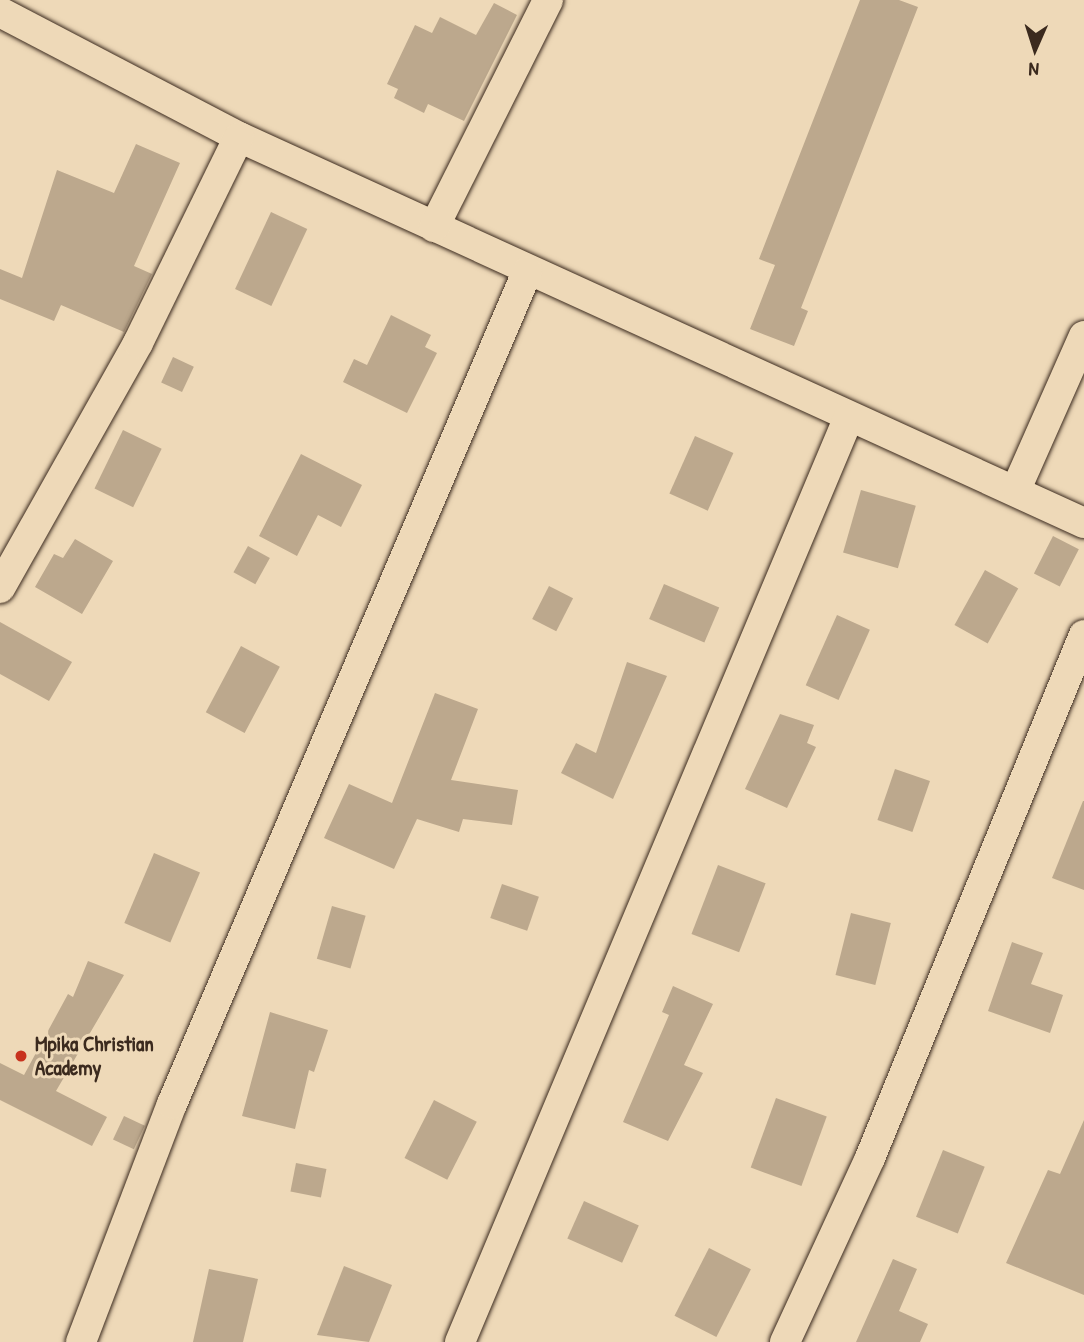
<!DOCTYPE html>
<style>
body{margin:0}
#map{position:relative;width:1084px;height:1342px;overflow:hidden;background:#eed9b8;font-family:"Patrick Hand",sans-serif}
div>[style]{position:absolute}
.building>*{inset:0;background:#bca88d;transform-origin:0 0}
.roads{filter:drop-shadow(0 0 2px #3b2a1e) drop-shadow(0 0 2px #3b2a1e)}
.minor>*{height:30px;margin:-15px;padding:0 15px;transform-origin:15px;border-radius:15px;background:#eed9b8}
.dots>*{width:19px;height:19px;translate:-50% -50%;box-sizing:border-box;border:4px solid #eed9b8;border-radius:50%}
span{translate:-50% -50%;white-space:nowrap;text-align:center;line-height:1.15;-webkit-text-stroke:6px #eed9b8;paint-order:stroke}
.poi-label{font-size:21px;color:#3b2a1e;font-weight:700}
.left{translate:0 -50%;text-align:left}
.north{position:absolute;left:1000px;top:14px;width:70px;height:70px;-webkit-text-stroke:5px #eed9b8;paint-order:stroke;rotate:183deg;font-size:19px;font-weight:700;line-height:28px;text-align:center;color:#3b2a1e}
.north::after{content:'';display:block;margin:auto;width:24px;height:32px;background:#3b2a1e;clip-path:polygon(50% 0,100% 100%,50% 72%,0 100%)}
</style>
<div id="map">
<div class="building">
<div style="clip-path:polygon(860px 0,899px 0,918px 7px,801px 308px,808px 311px,794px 346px,750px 329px,775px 265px,759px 259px)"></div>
<div style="clip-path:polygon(494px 3px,517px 15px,464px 121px,428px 104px,424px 113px,394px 98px,398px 89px,387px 84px,415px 25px,432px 33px,440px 17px,476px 35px)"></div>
<div style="clip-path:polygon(136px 144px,180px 163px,134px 266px,152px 274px,124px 332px,61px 305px,54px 321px,0 299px,0 269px,22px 278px,57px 170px,114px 193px)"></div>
<div style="left:271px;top:212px;width:40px;height:85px;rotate:25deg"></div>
<div style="clip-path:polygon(391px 315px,431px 335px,425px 347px,437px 353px,407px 413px,343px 382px,354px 359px,367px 365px)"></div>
<div style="left:173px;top:357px;width:23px;height:28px;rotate:25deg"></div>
<div style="left:123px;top:430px;width:43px;height:65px;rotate:26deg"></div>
<div style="left:695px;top:436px;width:42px;height:63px;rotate:24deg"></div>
<div style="clip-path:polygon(301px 454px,362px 485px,341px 527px,318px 515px,297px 556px,259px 536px)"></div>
<div style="left:861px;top:490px;width:57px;height:65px;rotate:16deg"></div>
<div style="left:1053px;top:536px;width:29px;height:42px;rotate:27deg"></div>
<div style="clip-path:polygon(75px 539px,113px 561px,82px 614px,35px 587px,54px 554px,63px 558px)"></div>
<div style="left:248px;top:546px;width:25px;height:30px;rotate:29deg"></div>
<div style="left:985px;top:570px;width:38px;height:63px;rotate:29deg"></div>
<div style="left:664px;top:584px;width:60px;height:38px;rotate:23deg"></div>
<div style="left:549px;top:586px;width:27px;height:37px;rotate:27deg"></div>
<div style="left:837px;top:615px;width:36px;height:77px;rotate:24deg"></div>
<div style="clip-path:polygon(0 622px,72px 662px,49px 701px,0 674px)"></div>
<div style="left:241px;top:646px;width:44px;height:75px;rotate:28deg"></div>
<div style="clip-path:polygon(627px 662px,667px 676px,613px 799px,561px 773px,576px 743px,596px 753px)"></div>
<div style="clip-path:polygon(435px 693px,478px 709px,451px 780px,518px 790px,512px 825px,463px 819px,459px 832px,417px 819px,394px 869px,324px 838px,349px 784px,392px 803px)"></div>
<div style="clip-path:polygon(780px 714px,814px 725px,807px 743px,816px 747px,787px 808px,745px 789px)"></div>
<div style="left:895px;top:769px;width:37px;height:54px;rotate:19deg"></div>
<div style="clip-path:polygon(1083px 801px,1084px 801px,1084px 890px,1052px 878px)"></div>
<div style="left:154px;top:853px;width:50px;height:76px;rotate:23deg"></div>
<div style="left:718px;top:865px;width:51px;height:74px;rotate:21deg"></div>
<div style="left:502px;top:884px;width:39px;height:36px;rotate:19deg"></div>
<div style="left:332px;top:906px;width:35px;height:55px;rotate:16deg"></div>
<div style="left:851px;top:913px;width:41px;height:64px;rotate:14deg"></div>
<div style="clip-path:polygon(1012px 942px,1043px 953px,1031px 984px,1063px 995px,1050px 1033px,988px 1011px)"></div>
<div style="clip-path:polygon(88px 961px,124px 975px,56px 1091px,107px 1117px,92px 1146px,0 1100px,0 1063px,24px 1075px,68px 994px,73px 997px)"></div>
<div style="clip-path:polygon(673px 986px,713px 1004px,684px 1065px,703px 1073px,668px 1141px,623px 1122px,669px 1015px,662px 1012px)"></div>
<div style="clip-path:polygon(270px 1012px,328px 1030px,314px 1072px,309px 1070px,295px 1129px,242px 1116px)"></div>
<div style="left:776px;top:1098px;width:54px;height:74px;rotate:20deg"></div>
<div style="left:434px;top:1100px;width:48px;height:65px;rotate:27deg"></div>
<div style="left:124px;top:1116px;width:23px;height:26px;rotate:25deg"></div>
<div style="clip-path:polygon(1084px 1120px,1084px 1295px,1006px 1263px,1048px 1170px,1060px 1174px)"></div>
<div style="left:943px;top:1150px;width:45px;height:72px;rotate:22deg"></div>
<div style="left:296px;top:1163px;width:31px;height:29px;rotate:11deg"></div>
<div style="left:584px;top:1201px;width:60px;height:41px;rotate:24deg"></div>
<div style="left:709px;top:1248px;width:47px;height:76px;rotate:27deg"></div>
<div style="clip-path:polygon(893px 1259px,917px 1269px,899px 1311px,928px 1324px,920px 1342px,856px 1342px)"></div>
<div style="clip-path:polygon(344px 1266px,392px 1285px,369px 1342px,317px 1335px)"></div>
<div style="clip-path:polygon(209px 1269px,258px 1279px,243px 1342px,193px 1342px)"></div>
</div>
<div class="roads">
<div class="minor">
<div style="left:0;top:12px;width:270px;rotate:27.6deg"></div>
<div style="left:239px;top:137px;width:929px;rotate:24.55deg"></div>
<div style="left:434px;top:227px;width:254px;rotate:-63.3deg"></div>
<div style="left:1017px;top:487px;width:165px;rotate:-66.1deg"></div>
<div style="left:0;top:588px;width:281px;rotate:-60.6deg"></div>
<div style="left:138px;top:343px;width:229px;rotate:-63.9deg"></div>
<div style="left:81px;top:1342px;width:255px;rotate:-69.1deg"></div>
<div style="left:172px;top:1104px;width:905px;rotate:-66.89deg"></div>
<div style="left:460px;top:1342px;width:1001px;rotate:-67.2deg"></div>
<div style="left:785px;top:1342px;width:203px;rotate:-65.2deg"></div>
<div style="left:870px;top:1158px;width:565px;rotate:-67.75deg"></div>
</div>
</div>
<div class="dots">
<div style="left:21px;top:1056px;background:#c8321e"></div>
</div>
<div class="poi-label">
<span class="left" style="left:35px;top:1056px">Mpika Christian<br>Academy</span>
</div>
<div class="north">N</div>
</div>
